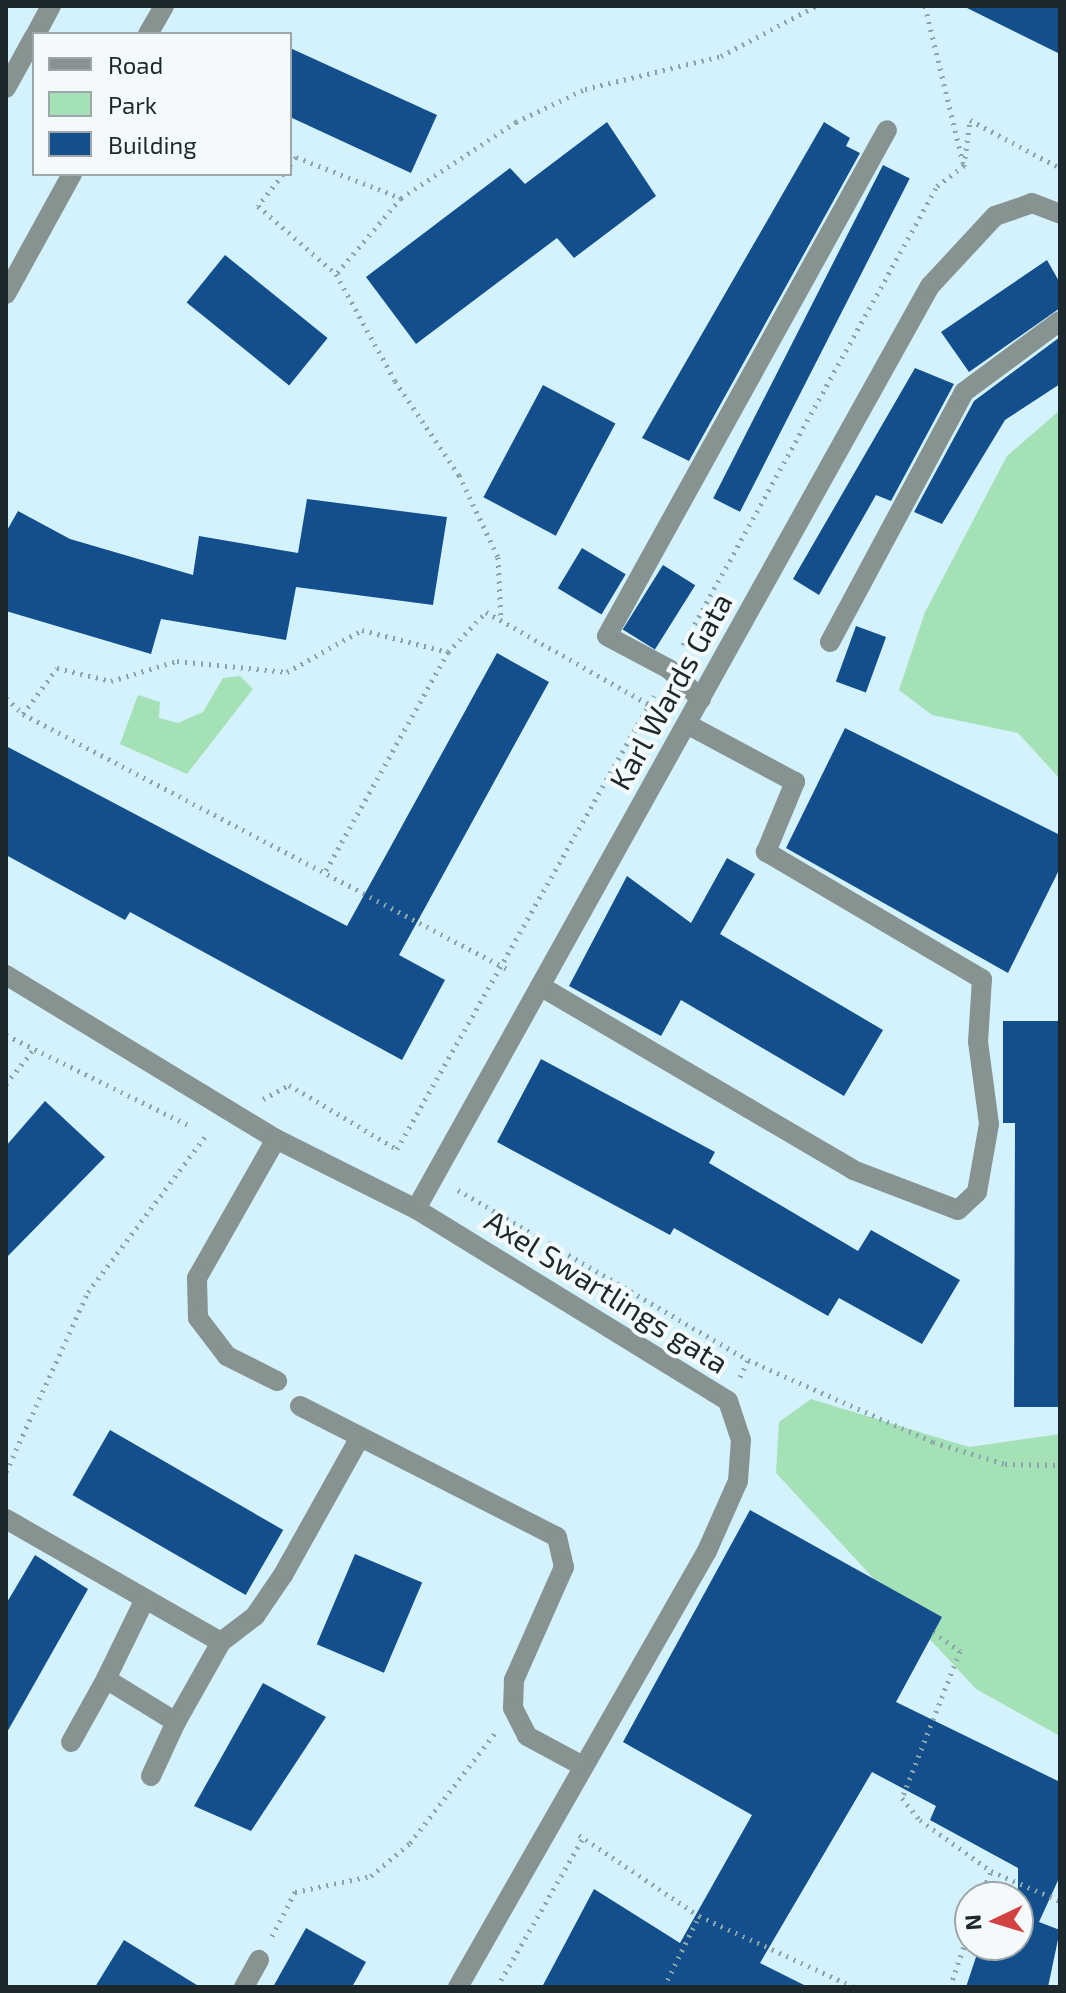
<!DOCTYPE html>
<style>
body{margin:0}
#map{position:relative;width:1066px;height:1993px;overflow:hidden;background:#d4f2fc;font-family:"Exo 2",sans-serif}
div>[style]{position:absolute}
.green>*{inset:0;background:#a5e1b7}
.building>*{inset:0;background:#124f8c;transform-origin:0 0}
.path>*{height:5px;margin-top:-2.5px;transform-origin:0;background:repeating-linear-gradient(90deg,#8da3ab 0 2px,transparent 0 8px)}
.minor>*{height:20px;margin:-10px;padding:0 10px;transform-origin:10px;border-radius:10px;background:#869391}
span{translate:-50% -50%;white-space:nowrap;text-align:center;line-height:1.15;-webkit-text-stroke:8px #f4fafc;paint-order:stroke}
.street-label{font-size:30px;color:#1d282c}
.frame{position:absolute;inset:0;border:8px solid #1d282c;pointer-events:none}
.legend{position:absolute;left:32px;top:32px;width:260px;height:144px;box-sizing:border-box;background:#f4fafc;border:2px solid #9ea6a9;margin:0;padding:10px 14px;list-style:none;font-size:24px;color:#1d282c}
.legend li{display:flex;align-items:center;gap:16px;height:40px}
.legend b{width:40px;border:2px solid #9ea6a9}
.north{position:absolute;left:954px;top:1881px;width:80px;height:80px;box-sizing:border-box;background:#f4fafc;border:2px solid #9ea6a9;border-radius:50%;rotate:266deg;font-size:22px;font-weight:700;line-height:32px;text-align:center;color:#1d282c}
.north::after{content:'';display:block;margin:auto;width:28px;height:36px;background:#d14241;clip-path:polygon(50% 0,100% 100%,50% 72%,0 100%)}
</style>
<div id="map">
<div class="green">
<div style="clip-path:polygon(1060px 410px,1060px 779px,1018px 733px,932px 715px,899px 690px,925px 612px,1007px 456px)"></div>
<div style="clip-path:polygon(240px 676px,253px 689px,187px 774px,120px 744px,138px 695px,160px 702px,159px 718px,178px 723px,203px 712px,223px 678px)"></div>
<div style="clip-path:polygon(811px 1399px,969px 1447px,1060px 1434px,1060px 1736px,976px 1689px,776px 1473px,779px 1422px)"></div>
</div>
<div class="building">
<div style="clip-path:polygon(963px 6px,1060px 6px,1060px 54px)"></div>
<div style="clip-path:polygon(290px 48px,437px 115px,411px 173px,290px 117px)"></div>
<div style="clip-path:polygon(607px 122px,656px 196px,574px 258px,557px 238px,416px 344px,366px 277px,510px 168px,525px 184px)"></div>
<div style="clip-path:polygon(824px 122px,850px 138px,846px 146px,860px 153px,689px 461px,642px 438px)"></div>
<div style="left:883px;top:165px;width:30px;height:374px;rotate:27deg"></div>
<div style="left:225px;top:255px;width:132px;height:61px;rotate:39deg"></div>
<div style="clip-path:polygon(1047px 260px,1060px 283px,1060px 308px,969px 372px,941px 332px)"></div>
<div style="clip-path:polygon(1060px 337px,1060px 384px,1005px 420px,942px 524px,914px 512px,974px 401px)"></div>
<div style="clip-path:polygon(915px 368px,954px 384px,891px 501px,876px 495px,819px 595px,793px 579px)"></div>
<div style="left:543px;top:385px;width:82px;height:127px;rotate:28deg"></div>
<div style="clip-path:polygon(307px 499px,447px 517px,433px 605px,296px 587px,286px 640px,161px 619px,151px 654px,6px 611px,6px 532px,18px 511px,70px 539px,193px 575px,199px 536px,298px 553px)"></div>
<div style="left:582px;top:548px;width:51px;height:47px;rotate:31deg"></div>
<div style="left:663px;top:565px;width:38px;height:76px;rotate:32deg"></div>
<div style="left:856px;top:626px;width:32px;height:59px;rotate:20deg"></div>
<div style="clip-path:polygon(497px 653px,549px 682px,399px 955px,445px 980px,402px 1060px,130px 912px,125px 920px,6px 855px,6px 746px,347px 926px)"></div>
<div style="clip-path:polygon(845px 728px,1060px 835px,1060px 868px,1008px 973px,786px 848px)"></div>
<div style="clip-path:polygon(727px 858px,755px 874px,720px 934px,883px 1030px,844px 1096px,681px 1000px,661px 1036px,569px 986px,627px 876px,691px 923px)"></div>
<div style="clip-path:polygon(1003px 1021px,1060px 1021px,1060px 1407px,1014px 1407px,1015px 1123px,1003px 1123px)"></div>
<div style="clip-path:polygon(541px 1059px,715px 1152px,709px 1163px,858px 1251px,871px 1230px,960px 1280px,922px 1344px,839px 1298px,828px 1316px,674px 1228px,670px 1235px,497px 1142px)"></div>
<div style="clip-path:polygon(45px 1101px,105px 1157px,6px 1258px,6px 1146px)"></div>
<div style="left:110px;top:1430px;width:200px;height:75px;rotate:30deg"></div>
<div style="clip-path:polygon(750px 1510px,942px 1617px,896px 1702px,1060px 1782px,1060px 1876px,1039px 1922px,1060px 1930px,1048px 1987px,966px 1987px,980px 1945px,1018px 1945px,1018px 1868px,930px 1820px,936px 1806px,872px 1772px,760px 1963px,808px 1987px,542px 1987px,594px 1889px,680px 1943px,752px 1815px,623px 1742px)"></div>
<div style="left:355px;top:1554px;width:73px;height:98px;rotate:23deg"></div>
<div style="clip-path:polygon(35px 1555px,88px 1589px,6px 1734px,6px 1604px)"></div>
<div style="clip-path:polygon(263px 1683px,326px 1717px,251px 1831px,194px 1806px)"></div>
<div style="clip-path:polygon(306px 1928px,366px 1962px,352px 1987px,273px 1987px)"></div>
<div style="clip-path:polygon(124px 1940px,200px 1987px,95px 1987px)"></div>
</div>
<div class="path">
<div style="left:925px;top:6px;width:162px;rotate:76.4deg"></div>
<div style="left:290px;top:165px;width:10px;rotate:-53deg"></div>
<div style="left:296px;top:157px;width:113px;rotate:21.3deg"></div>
<div style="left:401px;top:198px;width:100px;rotate:130.5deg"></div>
<div style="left:283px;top:174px;width:41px;rotate:128deg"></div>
<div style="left:258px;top:206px;width:103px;rotate:41.1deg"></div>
<div style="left:336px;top:274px;width:122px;rotate:61.1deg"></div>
<div style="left:395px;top:381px;width:114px;rotate:55.8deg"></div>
<div style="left:459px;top:475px;width:91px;rotate:64.6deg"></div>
<div style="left:498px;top:557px;width:64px;rotate:87.3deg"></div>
<div style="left:401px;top:198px;width:138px;rotate:-33.5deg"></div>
<div style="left:516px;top:122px;width:76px;rotate:-25.6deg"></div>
<div style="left:585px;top:89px;width:140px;rotate:-13.6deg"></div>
<div style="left:721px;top:56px;width:107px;rotate:-27.8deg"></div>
<div style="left:683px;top:645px;width:525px;rotate:-61.04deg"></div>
<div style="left:937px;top:186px;width:34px;rotate:-37deg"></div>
<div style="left:964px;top:166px;width:46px;rotate:-82.6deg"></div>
<div style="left:970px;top:120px;width:102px;rotate:28.1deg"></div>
<div style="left:448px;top:652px;width:55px;rotate:-46.5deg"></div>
<div style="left:486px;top:612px;width:200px;rotate:29.6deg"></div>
<div style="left:6px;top:698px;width:23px;rotate:43deg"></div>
<div style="left:23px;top:714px;width:547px;rotate:27.78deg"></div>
<div style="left:23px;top:714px;width:57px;rotate:-53.5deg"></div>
<div style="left:57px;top:668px;width:56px;rotate:13.5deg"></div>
<div style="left:111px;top:681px;width:69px;rotate:-16.9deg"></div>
<div style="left:177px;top:661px;width:111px;rotate:5.7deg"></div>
<div style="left:287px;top:672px;width:86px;rotate:-29.2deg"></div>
<div style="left:362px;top:630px;width:89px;rotate:14.3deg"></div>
<div style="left:448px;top:652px;width:252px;rotate:119.2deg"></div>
<div style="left:6px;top:1035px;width:205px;rotate:26.3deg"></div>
<div style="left:6px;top:1084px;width:43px;rotate:-51.5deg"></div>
<div style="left:263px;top:1099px;width:30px;rotate:-28deg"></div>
<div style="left:289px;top:1085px;width:126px;rotate:30.7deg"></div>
<div style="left:397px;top:1149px;width:521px;rotate:-60.43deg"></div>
<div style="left:458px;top:1190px;width:336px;rotate:30.4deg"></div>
<div style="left:748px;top:1360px;width:202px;rotate:23.9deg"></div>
<div style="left:933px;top:1442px;width:75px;rotate:17deg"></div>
<div style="left:1005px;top:1464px;width:55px;rotate:1deg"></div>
<div style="left:740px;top:1377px;width:19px;rotate:-65deg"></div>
<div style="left:6px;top:1472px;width:198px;rotate:-65.5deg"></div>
<div style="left:88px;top:1292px;width:198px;rotate:-53deg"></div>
<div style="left:933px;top:1632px;width:33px;rotate:35deg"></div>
<div style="left:960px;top:1651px;width:158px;rotate:111.5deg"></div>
<div style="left:902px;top:1798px;width:28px;rotate:51deg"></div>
<div style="left:920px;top:1820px;width:87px;rotate:35.7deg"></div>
<div style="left:579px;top:1835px;width:145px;rotate:34deg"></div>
<div style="left:699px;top:1916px;width:170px;rotate:24.6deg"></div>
<div style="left:981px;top:1897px;width:28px;rotate:-69deg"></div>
<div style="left:991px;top:1871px;width:75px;rotate:23.5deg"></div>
<div style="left:272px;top:1936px;width:50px;rotate:-62.4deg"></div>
<div style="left:295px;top:1892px;width:78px;rotate:-11.9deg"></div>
<div style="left:371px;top:1876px;width:51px;rotate:-40.2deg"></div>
<div style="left:410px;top:1843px;width:139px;rotate:-52.3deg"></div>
<div style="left:497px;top:1987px;width:172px;rotate:-60deg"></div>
<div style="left:664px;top:1987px;width:79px;rotate:-63.8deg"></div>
<div style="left:950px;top:1987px;width:61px;rotate:-71deg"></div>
</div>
<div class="minor">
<div style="left:36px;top:34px;width:32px;rotate:-62deg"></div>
<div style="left:148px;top:34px;width:32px;rotate:-60deg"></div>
<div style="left:6px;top:88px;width:58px;rotate:-61.2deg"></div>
<div style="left:6px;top:294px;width:137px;rotate:-61.2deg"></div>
<div style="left:830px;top:642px;width:284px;rotate:-61.8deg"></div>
<div style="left:964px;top:392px;width:119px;rotate:-36.5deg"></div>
<div style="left:701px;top:699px;width:44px;rotate:-136.8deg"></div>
<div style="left:669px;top:669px;width:70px;rotate:-152deg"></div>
<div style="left:607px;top:636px;width:578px;rotate:-61.04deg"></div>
<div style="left:6px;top:975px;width:316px;rotate:31.3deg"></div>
<div style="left:276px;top:1139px;width:157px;rotate:26.6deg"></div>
<div style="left:416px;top:1209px;width:366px;rotate:31.6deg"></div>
<div style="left:728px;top:1401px;width:41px;rotate:71.6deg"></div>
<div style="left:741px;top:1440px;width:41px;rotate:94.2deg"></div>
<div style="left:738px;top:1481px;width:77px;rotate:113.9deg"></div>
<div style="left:707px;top:1551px;width:502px;rotate:119.73deg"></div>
<div style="left:540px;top:986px;width:363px;rotate:30.4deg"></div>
<div style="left:853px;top:1170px;width:112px;rotate:20.9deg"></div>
<div style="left:958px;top:1210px;width:26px;rotate:-43deg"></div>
<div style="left:977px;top:1192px;width:69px;rotate:-80deg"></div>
<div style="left:989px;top:1124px;width:83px;rotate:-97.6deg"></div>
<div style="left:978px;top:1042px;width:63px;rotate:-86.4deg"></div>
<div style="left:982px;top:979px;width:251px;rotate:-149.5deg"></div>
<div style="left:766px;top:852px;width:76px;rotate:-67.5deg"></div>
<div style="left:795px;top:782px;width:123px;rotate:-151.8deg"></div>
<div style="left:276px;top:1139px;width:160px;rotate:119.6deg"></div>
<div style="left:197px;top:1278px;width:40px;rotate:88.6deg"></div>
<div style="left:198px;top:1318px;width:48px;rotate:52.7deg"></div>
<div style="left:227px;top:1356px;width:56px;rotate:26.6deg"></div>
<div style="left:416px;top:1209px;width:1056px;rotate:-60.89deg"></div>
<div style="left:930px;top:286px;width:96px;rotate:-47.1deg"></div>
<div style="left:995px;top:216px;width:39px;rotate:-19deg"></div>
<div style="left:1032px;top:203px;width:30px;rotate:21deg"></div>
<div style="left:300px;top:1406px;width:288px;rotate:27deg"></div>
<div style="left:557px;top:1537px;width:31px;rotate:77deg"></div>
<div style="left:564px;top:1567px;width:124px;rotate:113.9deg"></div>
<div style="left:514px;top:1680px;width:28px;rotate:92deg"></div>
<div style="left:513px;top:1708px;width:31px;rotate:63deg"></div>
<div style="left:527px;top:1736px;width:61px;rotate:28.2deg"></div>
<div style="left:6px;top:1519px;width:248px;rotate:29.8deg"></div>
<div style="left:221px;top:1642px;width:43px;rotate:-37.4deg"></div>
<div style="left:255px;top:1616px;width:50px;rotate:-55.7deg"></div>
<div style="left:283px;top:1575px;width:156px;rotate:-60.8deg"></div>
<div style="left:106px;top:1679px;width:89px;rotate:-64deg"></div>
<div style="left:71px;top:1742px;width:72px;rotate:-60.9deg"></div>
<div style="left:106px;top:1679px;width:82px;rotate:31.6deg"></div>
<div style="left:176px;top:1722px;width:92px;rotate:-60.6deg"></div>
<div style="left:151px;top:1776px;width:60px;rotate:-65.2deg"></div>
<div style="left:244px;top:1987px;width:31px;rotate:-61deg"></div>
</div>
<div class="street-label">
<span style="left:670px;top:691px;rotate:-61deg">Karl Wards Gata</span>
<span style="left:607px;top:1291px;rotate:32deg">Axel Swartlings gata</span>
</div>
<div class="frame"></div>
<ul class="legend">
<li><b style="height:10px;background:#869391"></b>Road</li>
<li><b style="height:22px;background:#a5e1b7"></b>Park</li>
<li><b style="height:22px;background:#124f8c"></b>Building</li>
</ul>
<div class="north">N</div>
</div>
